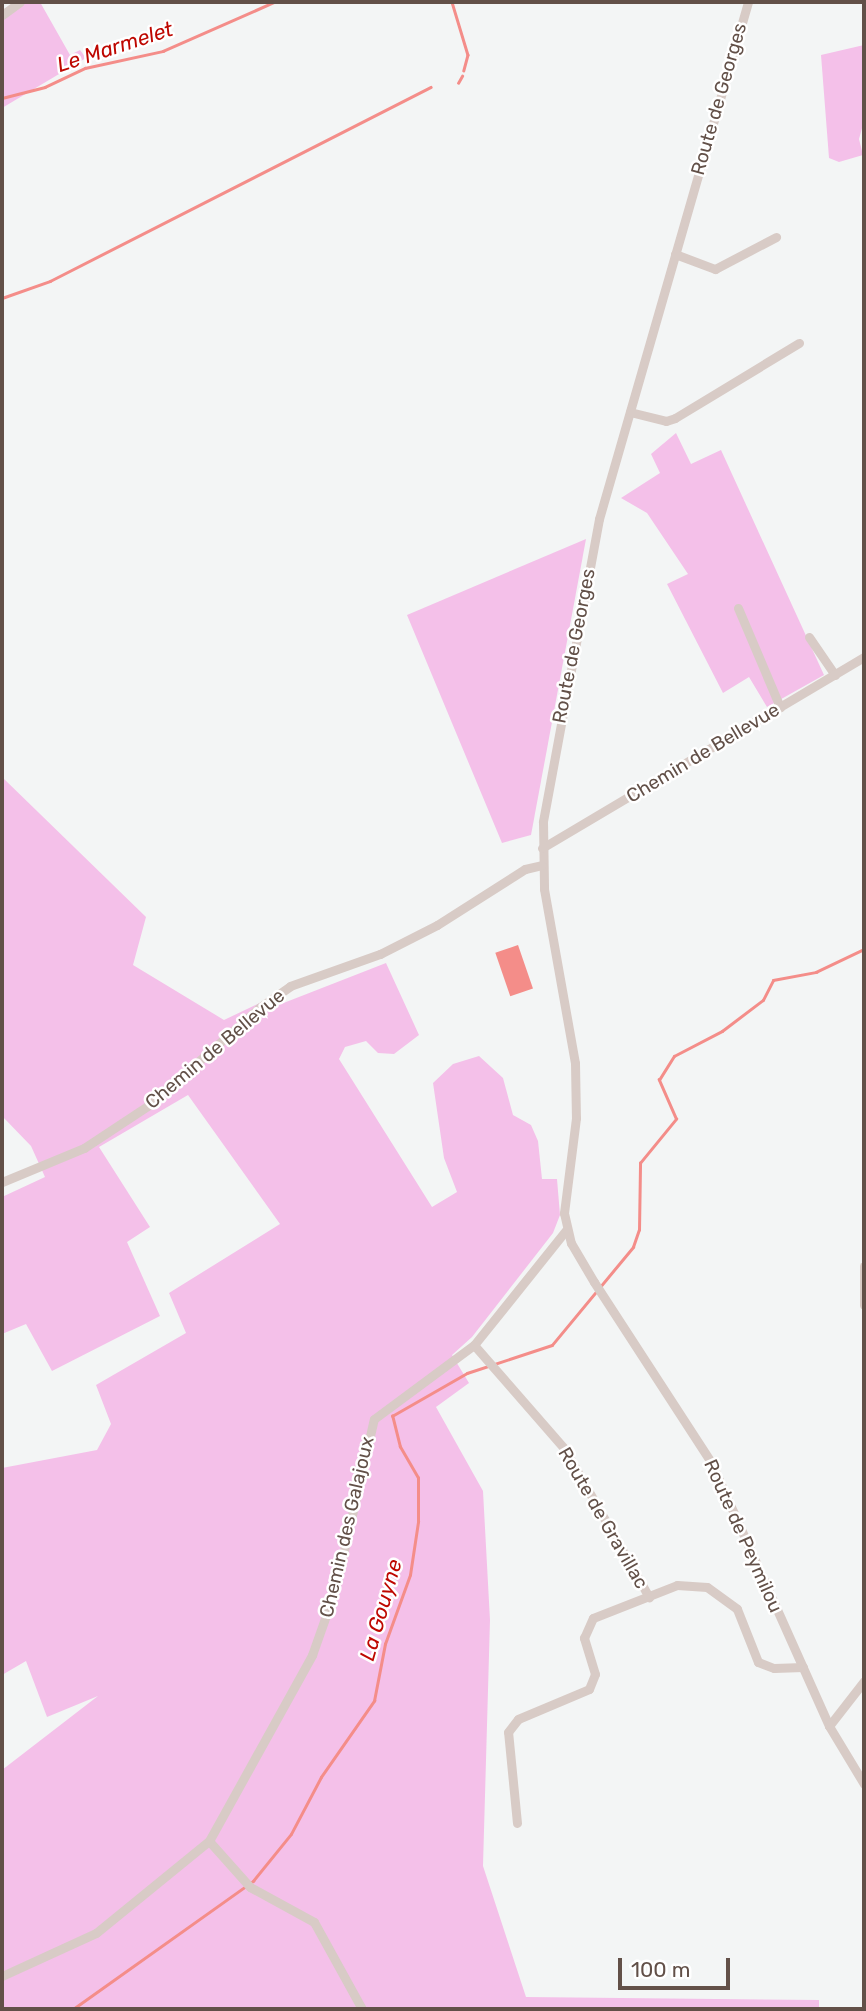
<!DOCTYPE html>
<style>
body{margin:0}
#map{position:relative;width:866px;height:2011px;overflow:hidden;background:#f3f5f5;font-family:Rubik,sans-serif}
div>[style]{position:absolute}
.green>*{inset:0;background:#f4c0e9}
.water>*{inset:0;background:#f48d89;transform-origin:0 0}
.stream>*{height:2.5px;margin:-1.25px;padding:0 1.25px;transform-origin:1.25px;border-radius:1.25px;background:#f48d89}
.minor>*{height:9px;margin:-4.5px;padding:0 4.5px;transform-origin:4.5px;border-radius:4.5px;background:#d8cbc6}
span{translate:-50% -50%;white-space:nowrap;text-align:center;line-height:1.15;-webkit-text-stroke:5px #fff;paint-order:stroke}
.street-label{font-size:19px;color:#625048}
.water-label{font-size:21px;color:#be0700;font-style:italic}
.frame{position:absolute;inset:0;border:4px solid #625048;pointer-events:none}
.scale{position:absolute;left:618px;top:1958px;width:112px;height:32px;box-sizing:border-box;border:4px solid #625048;border-top:0;padding-left:9px;font-size:21px;line-height:24px;white-space:nowrap;color:#625048;-webkit-text-stroke:5px #fff;paint-order:stroke}
</style>
<div id="map">
<div class="green">
<div style="clip-path:polygon(26px 2px,40px 2px,70px 55px,80px 50px,86px 58px,2px 108px,2px 19px)"></div>
<div style="clip-path:polygon(864px 45px,864px 121px,859px 139px,863px 155px,839px 162px,829px 158px,821px 55px)"></div>
<div style="clip-path:polygon(676px 433px,691px 464px,721px 450px,824px 675px,767px 707px,749px 677px,723px 693px,667px 584px,688px 574px,647px 513px,621px 498px,660px 473px,651px 454px)"></div>
<div style="clip-path:polygon(586px 539px,531px 835px,502px 843px,407px 615px)"></div>
<div style="clip-path:polygon(2px 777px,146px 917px,133px 965px,224px 1020px,272px 997px,281px 1004px,386px 963px,419px 1035px,394px 1054px,378px 1053px,366px 1041px,345px 1047px,339px 1059px,432px 1207px,457px 1192px,444px 1158px,433px 1083px,453px 1064px,479px 1056px,503px 1078px,513px 1115px,531px 1125px,538px 1141px,542px 1179px,557px 1179px,560px 1215px,553px 1233px,472px 1337px,452px 1355px,469px 1383px,436px 1407px,483px 1491px,490px 1620px,483px 1866px,526px 1997px,819px 2000px,819px 2009px,2px 2009px,2px 1770px,98px 1696px,47px 1717px,26px 1661px,2px 1675px,2px 1468px,97px 1450px,111px 1424px,96px 1385px,186px 1333px,169px 1293px,280px 1224px,188px 1095px,99px 1147px,150px 1227px,127px 1242px,160px 1316px,52px 1371px,26px 1324px,2px 1334px,2px 1197px,45px 1177px,31px 1146px,2px 1116px)"></div>
</div>
<div class="water">
<div style="left:518px;top:945px;width:46px;height:24px;rotate:71deg"></div>
</div>
<div class="stream">
<div style="left:452px;top:2px;width:55px;rotate:73.2deg"></div>
<div style="left:468px;top:55px;width:16px;rotate:105deg"></div>
<div style="left:458px;top:83px;width:8px;rotate:-60deg"></div>
<div style="left:2px;top:98px;width:44px;rotate:-14.3deg"></div>
<div style="left:45px;top:87px;width:44px;rotate:-25.4deg"></div>
<div style="left:85px;top:68px;width:80px;rotate:-12.3deg"></div>
<div style="left:163px;top:51px;width:121px;rotate:-23.8deg"></div>
<div style="left:2px;top:298px;width:51px;rotate:-19.5deg"></div>
<div style="left:50px;top:281px;width:427px;rotate:-27deg"></div>
<div style="left:73px;top:2009px;width:221px;rotate:-35.4deg"></div>
<div style="left:253px;top:1881px;width:60px;rotate:-51deg"></div>
<div style="left:291px;top:1834px;width:64px;rotate:-62.2deg"></div>
<div style="left:321px;top:1777px;width:93px;rotate:-55.1deg"></div>
<div style="left:374px;top:1701px;width:58px;rotate:-79.1deg"></div>
<div style="left:385px;top:1644px;width:73px;rotate:-70.1deg"></div>
<div style="left:410px;top:1575px;width:54px;rotate:-81.4deg"></div>
<div style="left:418px;top:1522px;width:44px;rotate:-90deg"></div>
<div style="left:418px;top:1478px;width:36px;rotate:-120deg"></div>
<div style="left:400px;top:1447px;width:32px;rotate:-104deg"></div>
<div style="left:392px;top:1416px;width:86px;rotate:-29.8deg"></div>
<div style="left:467px;top:1373px;width:89px;rotate:-18.2deg"></div>
<div style="left:552px;top:1345px;width:127px;rotate:-50.4deg"></div>
<div style="left:633px;top:1247px;width:18px;rotate:-71deg"></div>
<div style="left:639px;top:1230px;width:67px;rotate:-89.1deg"></div>
<div style="left:640px;top:1163px;width:57px;rotate:-50.7deg"></div>
<div style="left:676px;top:1119px;width:43px;rotate:-113.6deg"></div>
<div style="left:659px;top:1080px;width:28px;rotate:-58deg"></div>
<div style="left:674px;top:1056px;width:54px;rotate:-27.5deg"></div>
<div style="left:722px;top:1031px;width:51px;rotate:-37.1deg"></div>
<div style="left:763px;top:1000px;width:22px;rotate:-63deg"></div>
<div style="left:773px;top:980px;width:44px;rotate:-10.5deg"></div>
<div style="left:816px;top:972px;width:53px;rotate:-25.6deg"></div>
</div>
<div class="minor">
<div style="left:748px;top:2px;width:538px;rotate:106.08deg"></div>
<div style="left:599px;top:519px;width:308px;rotate:100.5deg"></div>
<div style="left:543px;top:822px;width:67px;rotate:89.1deg"></div>
<div style="left:544px;top:889px;width:177px;rotate:79.9deg"></div>
<div style="left:575px;top:1063px;width:55px;rotate:89deg"></div>
<div style="left:576px;top:1118px;width:96px;rotate:97.2deg"></div>
<div style="left:564px;top:1213px;width:31px;rotate:77deg"></div>
<div style="left:571px;top:1243px;width:45px;rotate:59.5deg"></div>
<div style="left:594px;top:1282px;width:215px;rotate:57deg"></div>
<div style="left:711px;top:1462px;width:289px;rotate:65.9deg"></div>
<div style="left:829px;top:1726px;width:68px;rotate:58.9deg"></div>
<div style="left:2px;top:15px;width:22px;rotate:-36deg"></div>
<div style="left:675px;top:254px;width:43px;rotate:20.6deg"></div>
<div style="left:715px;top:269px;width:69px;rotate:-27.7deg"></div>
<div style="left:630px;top:412px;width:37px;rotate:14deg"></div>
<div style="left:666px;top:421px;width:9px;rotate:-18deg"></div>
<div style="left:675px;top:418px;width:145px;rotate:-31.2deg"></div>
<div style="left:738px;top:608px;width:108px;rotate:67deg"></div>
<div style="left:809px;top:637px;width:46px;rotate:55.6deg"></div>
<div style="left:542px;top:848px;width:374px;rotate:-30.7deg"></div>
<div style="left:2px;top:1182px;width:89px;rotate:-22.5deg"></div>
<div style="left:84px;top:1148px;width:78px;rotate:-33.5deg"></div>
<div style="left:149px;top:1105px;width:147px;rotate:-41.4deg"></div>
<div style="left:259px;top:1008px;width:38px;rotate:-35deg"></div>
<div style="left:290px;top:986px;width:96px;rotate:-19.6deg"></div>
<div style="left:380px;top:954px;width:64px;rotate:-27deg"></div>
<div style="left:437px;top:925px;width:104px;rotate:-32.5deg"></div>
<div style="left:525px;top:869px;width:17px;rotate:-13deg"></div>
<div style="left:864px;top:1266px;width:39px;rotate:90deg"></div>
<div style="left:474px;top:1345px;width:137px;rotate:48.9deg"></div>
<div style="left:564px;top:1448px;width:172px;rotate:60.3deg"></div>
<div style="left:829px;top:1726px;width:57px;rotate:-52.1deg"></div>
<div style="left:517px;top:1823px;width:91px;rotate:-95.6deg"></div>
<div style="left:508px;top:1732px;width:16px;rotate:-52deg"></div>
<div style="left:518px;top:1719px;width:77px;rotate:-22.9deg"></div>
<div style="left:589px;top:1689px;width:16px;rotate:-68deg"></div>
<div style="left:595px;top:1674px;width:38px;rotate:-107deg"></div>
<div style="left:584px;top:1638px;width:22px;rotate:-66deg"></div>
<div style="left:593px;top:1618px;width:90px;rotate:-21.4deg"></div>
<div style="left:677px;top:1585px;width:30px;rotate:4deg"></div>
<div style="left:707px;top:1587px;width:37px;rotate:36deg"></div>
<div style="left:737px;top:1609px;width:57px;rotate:68.4deg"></div>
<div style="left:758px;top:1662px;width:17px;rotate:21deg"></div>
<div style="left:774px;top:1668px;width:29px;rotate:-2deg"></div>
<div style="left:209px;top:1841px;width:62px;rotate:48.3deg"></div>
<div style="left:250px;top:1887px;width:73px;rotate:28.7deg"></div>
<div style="left:314px;top:1922px;width:99px;rotate:61.1deg"></div>
<div style="left:2px;top:1976px;width:103px;rotate:-24.6deg"></div>
<div style="left:96px;top:1933px;width:146px;rotate:-39.2deg"></div>
<div style="left:209px;top:1841px;width:213px;rotate:-61deg"></div>
<div style="left:312px;top:1655px;width:69px;rotate:-70.5deg"></div>
<div style="left:335px;top:1590px;width:175px;rotate:-77.2deg"></div>
<div style="left:374px;top:1419px;width:124px;rotate:-36.5deg"></div>
<div style="left:474px;top:1345px;width:147px;rotate:-51.3deg"></div>
</div>
<div class="street-label">
<span style="left:719px;top:99px;rotate:-74deg">Route de Georges</span>
<span style="left:574px;top:646px;rotate:-79deg">Route de Georges</span>
<span style="left:703px;top:753px;rotate:-31deg">Chemin de Bellevue</span>
<span style="left:215px;top:1049px;rotate:-40deg">Chemin de Bellevue</span>
<span style="left:603px;top:1518px;rotate:60deg">Route de Gravillac</span>
<span style="left:347px;top:1527px;rotate:-77deg">Chemin des Galajoux</span>
<span style="left:743px;top:1536px;rotate:66deg">Route de Peymilou</span>
</div>
<div class="water-label">
<span style="left:115px;top:47px;rotate:-18deg">Le Marmelet</span>
<span style="left:381px;top:1610px;rotate:-74deg">La Gouyne</span>
</div>
<div class="frame"></div>
<div class="scale">100 m</div>
</div>
